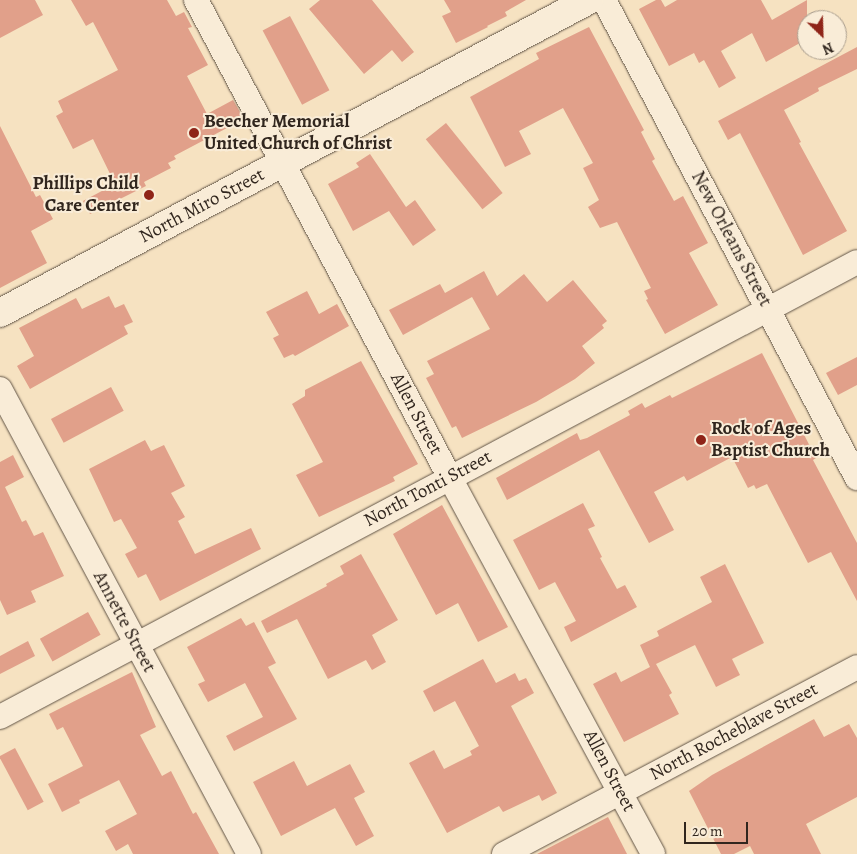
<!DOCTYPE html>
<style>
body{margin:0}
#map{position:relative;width:857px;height:854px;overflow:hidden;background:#f6e2c1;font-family:Alegreya,serif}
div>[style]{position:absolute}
.building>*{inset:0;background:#e1a08a;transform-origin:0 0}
.roads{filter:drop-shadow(0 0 1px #625547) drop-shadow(0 0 1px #625547)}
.street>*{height:24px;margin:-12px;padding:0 12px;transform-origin:12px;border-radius:12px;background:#f9ecd7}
.secondary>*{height:28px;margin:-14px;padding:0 14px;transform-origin:14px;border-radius:14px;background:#f9ecd7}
.dots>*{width:14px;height:14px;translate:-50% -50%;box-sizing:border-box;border:2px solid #f9ecd7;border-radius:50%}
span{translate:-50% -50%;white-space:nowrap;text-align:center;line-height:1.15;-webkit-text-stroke:4px #f9ecd7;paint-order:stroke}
.poi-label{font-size:19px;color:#31261e;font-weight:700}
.left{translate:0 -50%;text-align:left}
.right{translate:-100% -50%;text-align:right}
.street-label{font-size:19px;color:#31261e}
.north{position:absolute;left:797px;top:10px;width:50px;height:50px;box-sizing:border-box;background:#f9ecd7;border:1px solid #a99d8d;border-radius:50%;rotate:156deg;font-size:14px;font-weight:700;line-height:20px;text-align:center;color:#31261e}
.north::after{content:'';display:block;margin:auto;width:18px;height:22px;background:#8f2418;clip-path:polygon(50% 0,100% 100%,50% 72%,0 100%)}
.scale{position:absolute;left:684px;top:822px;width:64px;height:22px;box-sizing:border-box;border:2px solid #31261e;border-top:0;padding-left:6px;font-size:15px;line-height:18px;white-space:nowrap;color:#31261e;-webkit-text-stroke:4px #f9ecd7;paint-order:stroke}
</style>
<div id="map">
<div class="building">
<div style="clip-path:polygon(0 0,35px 0,43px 15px,0 38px)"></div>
<div style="clip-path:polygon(71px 0,167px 0,176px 16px,184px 12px,192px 27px,188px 28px,208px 65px,187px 76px,207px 114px,233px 100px,244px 119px,174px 156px,176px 159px,168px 163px,171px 168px,144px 182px,146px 186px,90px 214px,83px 201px,115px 184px,93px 139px,73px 149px,56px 116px,63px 112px,58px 101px,118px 70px,93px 22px,86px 26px)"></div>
<div style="clip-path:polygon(320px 0,372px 0,414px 52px,402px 62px,392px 50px,364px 74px,309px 9px)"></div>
<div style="clip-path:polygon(444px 0,526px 0,505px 12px,507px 16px,487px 26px,488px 27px,456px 43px,442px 16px,451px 12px)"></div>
<div style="clip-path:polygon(656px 0,661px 0,665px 7px,677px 0,761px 0,772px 20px,807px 0,807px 39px,766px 62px,752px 33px,721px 51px,736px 78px,719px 88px,704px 60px,699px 63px,694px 53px,669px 66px,639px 9px)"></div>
<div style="left:290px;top:16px;width:84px;height:31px;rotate:62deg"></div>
<div style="clip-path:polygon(589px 27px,644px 130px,641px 132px,655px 159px,652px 161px,674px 201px,683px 196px,708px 243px,689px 253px,718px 305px,665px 334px,646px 300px,648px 299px,644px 291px,651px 288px,617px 222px,600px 228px,588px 207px,599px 200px,583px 168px,593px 163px,563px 108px,519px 131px,531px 154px,505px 167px,470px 97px,539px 59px,536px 53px)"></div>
<div style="clip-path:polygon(857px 47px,857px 69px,818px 88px,819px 91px,784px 110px,801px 142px,799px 143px,847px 231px,803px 255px,740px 133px,728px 140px,718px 121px)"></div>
<div style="left:446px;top:123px;width:90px;height:26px;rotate:51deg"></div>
<div style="clip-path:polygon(0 126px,36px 197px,40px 195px,53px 219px,31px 231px,47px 263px,0 288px)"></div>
<div style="clip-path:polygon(370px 154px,406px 207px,415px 200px,436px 230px,413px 246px,389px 211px,353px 231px,328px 184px,359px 167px,356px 163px)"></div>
<div style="clip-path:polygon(484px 271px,497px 296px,524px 274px,547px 302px,573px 280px,607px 321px,602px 325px,604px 328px,582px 346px,595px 363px,575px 379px,536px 402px,462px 438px,456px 426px,452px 428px,426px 378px,434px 374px,427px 361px,490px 329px,472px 297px,403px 335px,389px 310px,440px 284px,445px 293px)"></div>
<div style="clip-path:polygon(307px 291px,319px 314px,337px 304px,349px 326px,295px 356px,293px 354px,284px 358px,273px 338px,279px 335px,266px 312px)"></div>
<div style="clip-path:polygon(109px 296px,115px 308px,124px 304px,133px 322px,124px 326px,128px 334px,30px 389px,17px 366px,34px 356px,19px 328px,76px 298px,82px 309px)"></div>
<div style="clip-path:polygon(762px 353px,816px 458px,813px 460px,857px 543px,857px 601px,831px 552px,808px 563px,767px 484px,756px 489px,754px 485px,748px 488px,732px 457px,687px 481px,684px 476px,654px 492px,674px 530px,649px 543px,599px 450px,507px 500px,496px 478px,577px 433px,580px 440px,587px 438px,630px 415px,628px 411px,642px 403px,645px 408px,670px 395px,672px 398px)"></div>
<div style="clip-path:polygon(857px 357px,857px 385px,838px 395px,826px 373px)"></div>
<div style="clip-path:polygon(361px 361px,418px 464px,393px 477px,395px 481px,319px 517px,296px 475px,323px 462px,292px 404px,305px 396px,305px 390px)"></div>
<div style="left:111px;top:387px;width:27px;height:68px;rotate:62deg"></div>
<div style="clip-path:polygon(145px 440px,151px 451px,164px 445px,185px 486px,171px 493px,185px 517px,178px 521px,195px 554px,251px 528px,261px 549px,160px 601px,146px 574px,138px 578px,125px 554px,137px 548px,121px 519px,114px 522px,89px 469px)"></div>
<div style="clip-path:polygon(13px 455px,24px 477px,5px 487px,22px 522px,26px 520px,34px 536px,43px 532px,64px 576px,31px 591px,36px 602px,7px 615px,0 600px,0 462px)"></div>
<div style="clip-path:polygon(583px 503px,595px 526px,588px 529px,602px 557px,600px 558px,617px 589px,625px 585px,637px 607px,571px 642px,564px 627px,576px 621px,555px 582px,539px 590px,513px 540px)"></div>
<div style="clip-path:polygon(442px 505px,508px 627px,478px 642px,458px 603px,436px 615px,393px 534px)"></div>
<div style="clip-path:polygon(361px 554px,398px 620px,372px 635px,386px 662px,372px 670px,366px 660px,328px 679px,297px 619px,267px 633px,261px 621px,327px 586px,326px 584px,344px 574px,340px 566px)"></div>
<div style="clip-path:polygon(725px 564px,764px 643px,732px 659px,740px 675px,716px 687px,695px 645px,656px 664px,672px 693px,669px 695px,679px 714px,624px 742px,593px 684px,616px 672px,621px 682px,650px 667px,640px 645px,659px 636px,657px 631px,712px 602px,700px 577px)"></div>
<div style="left:88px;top:612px;width:26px;height:55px;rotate:61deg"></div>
<div style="clip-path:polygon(241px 618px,246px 626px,254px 622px,276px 663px,268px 667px,297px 719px,234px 751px,226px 736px,263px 717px,245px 683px,208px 702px,198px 684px,205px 681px,187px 647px)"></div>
<div style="clip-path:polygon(28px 641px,35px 656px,0 674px,0 656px)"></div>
<div style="clip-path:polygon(483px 659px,496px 683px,515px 673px,519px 681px,526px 678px,534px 693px,511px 706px,557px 793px,542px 801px,539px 795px,503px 812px,499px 806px,447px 833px,409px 763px,434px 750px,444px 769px,472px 755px,470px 751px,479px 746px,455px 701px,434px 712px,423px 691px)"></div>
<div style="clip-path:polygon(132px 672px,156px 727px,140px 735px,162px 776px,171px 771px,193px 814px,196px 812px,219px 854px,133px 854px,128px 844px,116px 851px,105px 831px,137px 814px,119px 780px,79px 800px,80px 803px,62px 812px,48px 784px,83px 766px,63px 727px,57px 730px,49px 714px)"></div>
<div style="clip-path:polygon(814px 719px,824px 737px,849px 724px,857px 738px,857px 797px,806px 824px,821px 854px,754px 854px,750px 846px,734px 854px,721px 854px,689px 791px,712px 775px)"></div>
<div style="left:15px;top:748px;width:61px;height:18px;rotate:62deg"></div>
<div style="clip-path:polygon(294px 761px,307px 786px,350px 764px,365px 792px,354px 798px,374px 836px,356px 846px,335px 808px,281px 836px,253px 782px)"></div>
<div style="clip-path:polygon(608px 817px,627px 854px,537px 854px)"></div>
</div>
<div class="roads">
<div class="street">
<div style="left:196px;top:0;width:541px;rotate:62.01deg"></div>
<div style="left:450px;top:478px;width:427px;rotate:61.6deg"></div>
<div style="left:604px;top:0;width:541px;rotate:62.11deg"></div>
<div style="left:0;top:389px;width:527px;rotate:61.83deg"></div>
<div style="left:0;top:717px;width:970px;rotate:-27.96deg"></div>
<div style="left:504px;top:854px;width:399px;rotate:-27.9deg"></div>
</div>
<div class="secondary">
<div style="left:0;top:313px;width:667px;rotate:-27.99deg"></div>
</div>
</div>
<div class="dots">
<div style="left:194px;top:133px;background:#8f2418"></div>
<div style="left:149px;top:195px;background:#8f2418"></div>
<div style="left:701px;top:440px;background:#8f2418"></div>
</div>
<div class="poi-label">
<span class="left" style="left:204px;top:133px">Beecher Memorial<br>United Church of Christ</span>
<span class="right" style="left:139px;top:195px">Phillips Child<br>Care Center</span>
<span class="left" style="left:711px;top:440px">Rock of Ages<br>Baptist Church</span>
</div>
<div class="street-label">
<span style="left:202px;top:206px;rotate:-28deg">North Miro Street</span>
<span style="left:731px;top:239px;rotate:62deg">New Orleans Street</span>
<span style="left:416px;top:414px;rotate:62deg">Allen Street</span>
<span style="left:428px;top:489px;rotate:-28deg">North Tonti Street</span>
<span style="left:124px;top:622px;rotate:62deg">Annette Street</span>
<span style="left:734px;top:732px;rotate:-28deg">North Rocheblave Street</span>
<span style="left:609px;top:771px;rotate:62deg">Allen Street</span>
</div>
<div class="north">N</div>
<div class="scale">20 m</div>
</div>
